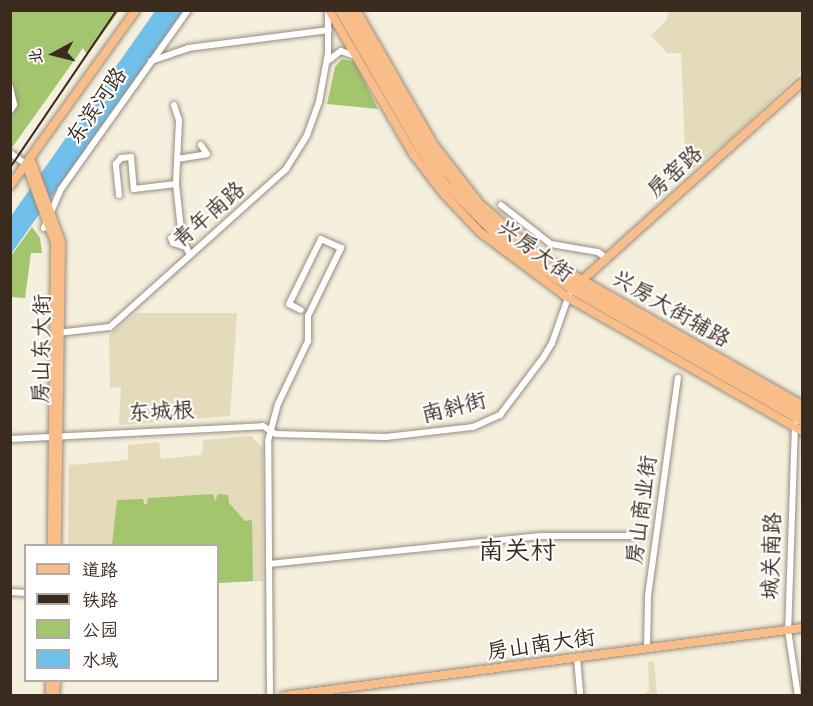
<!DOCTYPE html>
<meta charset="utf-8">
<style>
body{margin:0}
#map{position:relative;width:813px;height:706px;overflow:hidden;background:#f5efdd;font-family:"Comic Neue","LXGW WenKai TC",sans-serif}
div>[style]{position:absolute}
.built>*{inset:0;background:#e3dbba}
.green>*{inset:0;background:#a3c56e}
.water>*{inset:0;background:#71c0ec}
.roads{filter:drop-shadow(0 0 2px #988c7e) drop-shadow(0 0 2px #988c7e)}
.minor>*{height:6px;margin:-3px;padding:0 3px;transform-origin:3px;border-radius:3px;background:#fff}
.major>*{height:8px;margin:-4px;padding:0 4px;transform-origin:4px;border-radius:4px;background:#f8bd89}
.rail>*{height:1.5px;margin:-0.75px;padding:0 0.75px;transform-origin:0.75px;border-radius:0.75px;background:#3b2a1e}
span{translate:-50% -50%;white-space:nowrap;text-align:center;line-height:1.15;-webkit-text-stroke:4.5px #fff;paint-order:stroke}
.street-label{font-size:22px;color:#3b2a1e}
.quarter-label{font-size:26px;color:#3b2a1e}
.frame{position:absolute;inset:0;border:12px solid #3b2a1e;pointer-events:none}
.legend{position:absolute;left:24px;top:544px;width:195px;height:138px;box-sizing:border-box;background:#fff;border:2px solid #b1aaa5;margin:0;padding:8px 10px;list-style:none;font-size:18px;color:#3b2a1e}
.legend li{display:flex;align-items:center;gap:12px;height:30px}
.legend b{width:30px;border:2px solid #b1aaa5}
.north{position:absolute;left:24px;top:24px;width:60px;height:60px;-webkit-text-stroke:4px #fff;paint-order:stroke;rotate:263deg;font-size:16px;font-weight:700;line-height:24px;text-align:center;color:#3b2a1e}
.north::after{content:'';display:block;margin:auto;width:21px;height:27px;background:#3b2a1e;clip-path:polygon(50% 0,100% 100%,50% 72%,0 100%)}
</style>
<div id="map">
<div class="built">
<div style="clip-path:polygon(668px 11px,802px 11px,802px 71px,732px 138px,686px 174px,681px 53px,667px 53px,651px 35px,667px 20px)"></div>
<div style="clip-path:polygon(136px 313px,237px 313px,230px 416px,119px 425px,121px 387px,110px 388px,109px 335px)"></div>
<div style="clip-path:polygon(251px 436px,263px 448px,263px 581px,218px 583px,218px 546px,68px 546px,69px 465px,128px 460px,128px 445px,159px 442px,161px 459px,202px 455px,203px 440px)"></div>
<div style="clip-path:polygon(654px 661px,657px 695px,643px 695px,649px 691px,648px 662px)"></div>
</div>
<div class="green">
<div style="clip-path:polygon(11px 11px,119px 11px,87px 55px,83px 48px,11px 149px)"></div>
<div style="clip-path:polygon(342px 59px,355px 62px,378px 109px,327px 104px,335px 67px)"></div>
<div style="clip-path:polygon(32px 227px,40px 238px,42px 253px,31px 253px,25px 298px,11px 297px,11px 256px)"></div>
<div style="clip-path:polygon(213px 494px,215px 501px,218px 494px,228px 495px,229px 503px,245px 521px,252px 520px,253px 581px,218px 583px,218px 546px,112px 545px,117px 500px,143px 499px,144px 504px,147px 504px,148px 498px)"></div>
</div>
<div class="water">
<div style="clip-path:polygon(155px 11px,183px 11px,11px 254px,11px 216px)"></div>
</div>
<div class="roads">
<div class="minor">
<div style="left:329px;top:60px;width:15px;rotate:-37deg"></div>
<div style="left:341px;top:51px;width:15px;rotate:20deg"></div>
<div style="left:151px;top:61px;width:39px;rotate:-19deg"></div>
<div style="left:188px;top:48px;width:142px;rotate:-7.3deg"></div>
<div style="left:10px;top:87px;width:18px;rotate:77deg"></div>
<div style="left:14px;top:105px;width:7px;rotate:124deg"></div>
<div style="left:174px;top:105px;width:16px;rotate:72deg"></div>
<div style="left:179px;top:120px;width:64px;rotate:92.7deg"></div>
<div style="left:10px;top:153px;width:19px;rotate:35deg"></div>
<div style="left:177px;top:159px;width:30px;rotate:-9deg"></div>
<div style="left:207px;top:154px;width:11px;rotate:-124deg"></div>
<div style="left:119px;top:195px;width:31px;rotate:-96deg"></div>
<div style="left:116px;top:164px;width:8px;rotate:-50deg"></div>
<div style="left:121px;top:158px;width:10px;rotate:-6deg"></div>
<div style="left:131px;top:157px;width:32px;rotate:85deg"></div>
<div style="left:134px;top:189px;width:42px;rotate:-6.8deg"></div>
<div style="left:176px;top:184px;width:55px;rotate:83.8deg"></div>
<div style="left:182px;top:239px;width:18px;rotate:63deg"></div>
<div style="left:501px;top:205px;width:63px;rotate:38deg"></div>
<div style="left:551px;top:244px;width:48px;rotate:9.7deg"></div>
<div style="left:598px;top:252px;width:10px;rotate:37deg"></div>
<div style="left:44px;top:228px;width:43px;rotate:-66.4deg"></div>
<div style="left:61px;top:189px;width:219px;rotate:-54.6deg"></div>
<div style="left:171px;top:238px;width:5px;rotate:68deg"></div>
<div style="left:173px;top:243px;width:14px;rotate:17deg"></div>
<div style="left:57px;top:333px;width:53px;rotate:-6.5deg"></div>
<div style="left:110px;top:327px;width:237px;rotate:-41.9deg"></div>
<div style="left:286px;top:169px;width:40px;rotate:-58deg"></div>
<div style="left:307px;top:135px;width:35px;rotate:-70deg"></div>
<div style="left:319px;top:102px;width:50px;rotate:-79.6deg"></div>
<div style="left:328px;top:53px;width:42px;rotate:-90deg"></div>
<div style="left:795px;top:424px;width:206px;rotate:91.9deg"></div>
<div style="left:788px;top:630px;width:67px;rotate:81.4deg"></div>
<div style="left:10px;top:439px;width:253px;rotate:-2.9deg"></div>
<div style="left:263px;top:426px;width:15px;rotate:32deg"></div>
<div style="left:276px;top:434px;width:110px;rotate:1.6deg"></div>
<div style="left:386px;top:437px;width:88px;rotate:-6.6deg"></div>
<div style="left:473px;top:427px;width:30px;rotate:-24deg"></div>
<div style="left:500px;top:415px;width:71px;rotate:-53deg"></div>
<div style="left:543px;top:358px;width:17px;rotate:-59deg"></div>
<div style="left:552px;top:343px;width:51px;rotate:-70.5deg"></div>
<div style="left:269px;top:564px;width:273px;rotate:-5.9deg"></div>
<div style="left:541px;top:536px;width:101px"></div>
<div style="left:10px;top:592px;width:16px;rotate:4deg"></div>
<div style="left:647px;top:649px;width:53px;rotate:-88.9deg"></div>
<div style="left:648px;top:596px;width:220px;rotate:-82.2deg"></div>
<div style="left:577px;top:658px;width:38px;rotate:85deg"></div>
<div style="left:270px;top:696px;width:255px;rotate:-90.4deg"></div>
<div style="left:268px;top:441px;width:38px;rotate:-75deg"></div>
<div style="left:278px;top:404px;width:70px;rotate:-64.5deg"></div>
<div style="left:308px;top:341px;width:25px;rotate:-90deg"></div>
<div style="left:308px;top:316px;width:76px;rotate:-64.1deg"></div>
<div style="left:341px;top:248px;width:22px;rotate:-156deg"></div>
<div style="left:321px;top:239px;width:72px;rotate:116.2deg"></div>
<div style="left:289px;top:304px;width:13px;rotate:27deg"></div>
</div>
<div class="major">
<div style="left:329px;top:10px;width:167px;rotate:59.7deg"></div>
<div style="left:413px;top:154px;width:49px;rotate:52.4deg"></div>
<div style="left:443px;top:193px;width:55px;rotate:46.5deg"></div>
<div style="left:481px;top:233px;width:107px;rotate:36.7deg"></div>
<div style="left:567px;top:297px;width:271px;rotate:29.7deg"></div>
<div style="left:339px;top:10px;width:163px;rotate:59.8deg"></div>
<div style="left:421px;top:151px;width:41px;rotate:54deg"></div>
<div style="left:445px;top:184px;width:75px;rotate:45deg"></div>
<div style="left:498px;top:237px;width:91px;rotate:35.6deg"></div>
<div style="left:572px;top:290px;width:265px;rotate:29.7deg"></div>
<div style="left:348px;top:10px;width:159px;rotate:60.2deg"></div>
<div style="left:427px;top:148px;width:80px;rotate:51.1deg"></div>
<div style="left:477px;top:210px;width:34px;rotate:43deg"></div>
<div style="left:502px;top:233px;width:90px;rotate:35.1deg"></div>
<div style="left:576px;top:285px;width:260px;rotate:29.5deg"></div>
<div style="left:356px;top:10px;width:156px;rotate:60deg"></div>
<div style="left:434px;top:145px;width:75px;rotate:52.1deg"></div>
<div style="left:480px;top:204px;width:79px;rotate:40.9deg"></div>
<div style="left:540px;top:256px;width:301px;rotate:29.6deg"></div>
<div style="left:30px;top:158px;width:90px;rotate:69.7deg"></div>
<div style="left:61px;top:242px;width:304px;rotate:90.8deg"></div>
<div style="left:26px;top:164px;width:84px;rotate:69.8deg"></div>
<div style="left:55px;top:243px;width:303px;rotate:90.6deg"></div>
<div style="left:10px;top:186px;width:216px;rotate:-54.4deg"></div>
<div style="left:579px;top:283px;width:300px;rotate:-42deg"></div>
<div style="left:50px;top:696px;width:16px;rotate:-90deg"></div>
<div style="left:55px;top:696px;width:16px;rotate:-86deg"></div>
<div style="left:284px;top:696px;width:522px;rotate:-7.48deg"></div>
</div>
</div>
<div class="rail">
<div style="left:10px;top:168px;width:191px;rotate:-55.9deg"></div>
</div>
<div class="street-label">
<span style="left:97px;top:106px;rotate:-55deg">东滨河路</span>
<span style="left:675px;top:172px;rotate:-42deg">房窑路</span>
<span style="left:209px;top:215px;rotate:-41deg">青年南路</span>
<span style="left:535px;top:251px;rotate:37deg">兴房大街</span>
<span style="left:671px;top:309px;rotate:30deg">兴房大街辅路</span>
<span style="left:42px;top:349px;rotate:-89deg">房山东大街</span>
<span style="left:454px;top:408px;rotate:-14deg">南斜街</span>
<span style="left:161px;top:412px;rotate:-3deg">东城根</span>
<span style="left:642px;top:510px;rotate:-82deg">房山商业街</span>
<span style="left:772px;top:556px;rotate:-88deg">城关南路</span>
<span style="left:541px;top:645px;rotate:-8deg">房山南大街</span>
</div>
<div class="quarter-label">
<span style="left:517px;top:552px">南关村</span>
</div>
<div class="frame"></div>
<ul class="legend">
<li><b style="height:8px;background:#f8bd89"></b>道路</li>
<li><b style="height:8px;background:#3b2a1e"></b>铁路</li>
<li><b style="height:16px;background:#a3c56e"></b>公园</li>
<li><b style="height:16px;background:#71c0ec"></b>水域</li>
</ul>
<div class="north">北</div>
</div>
